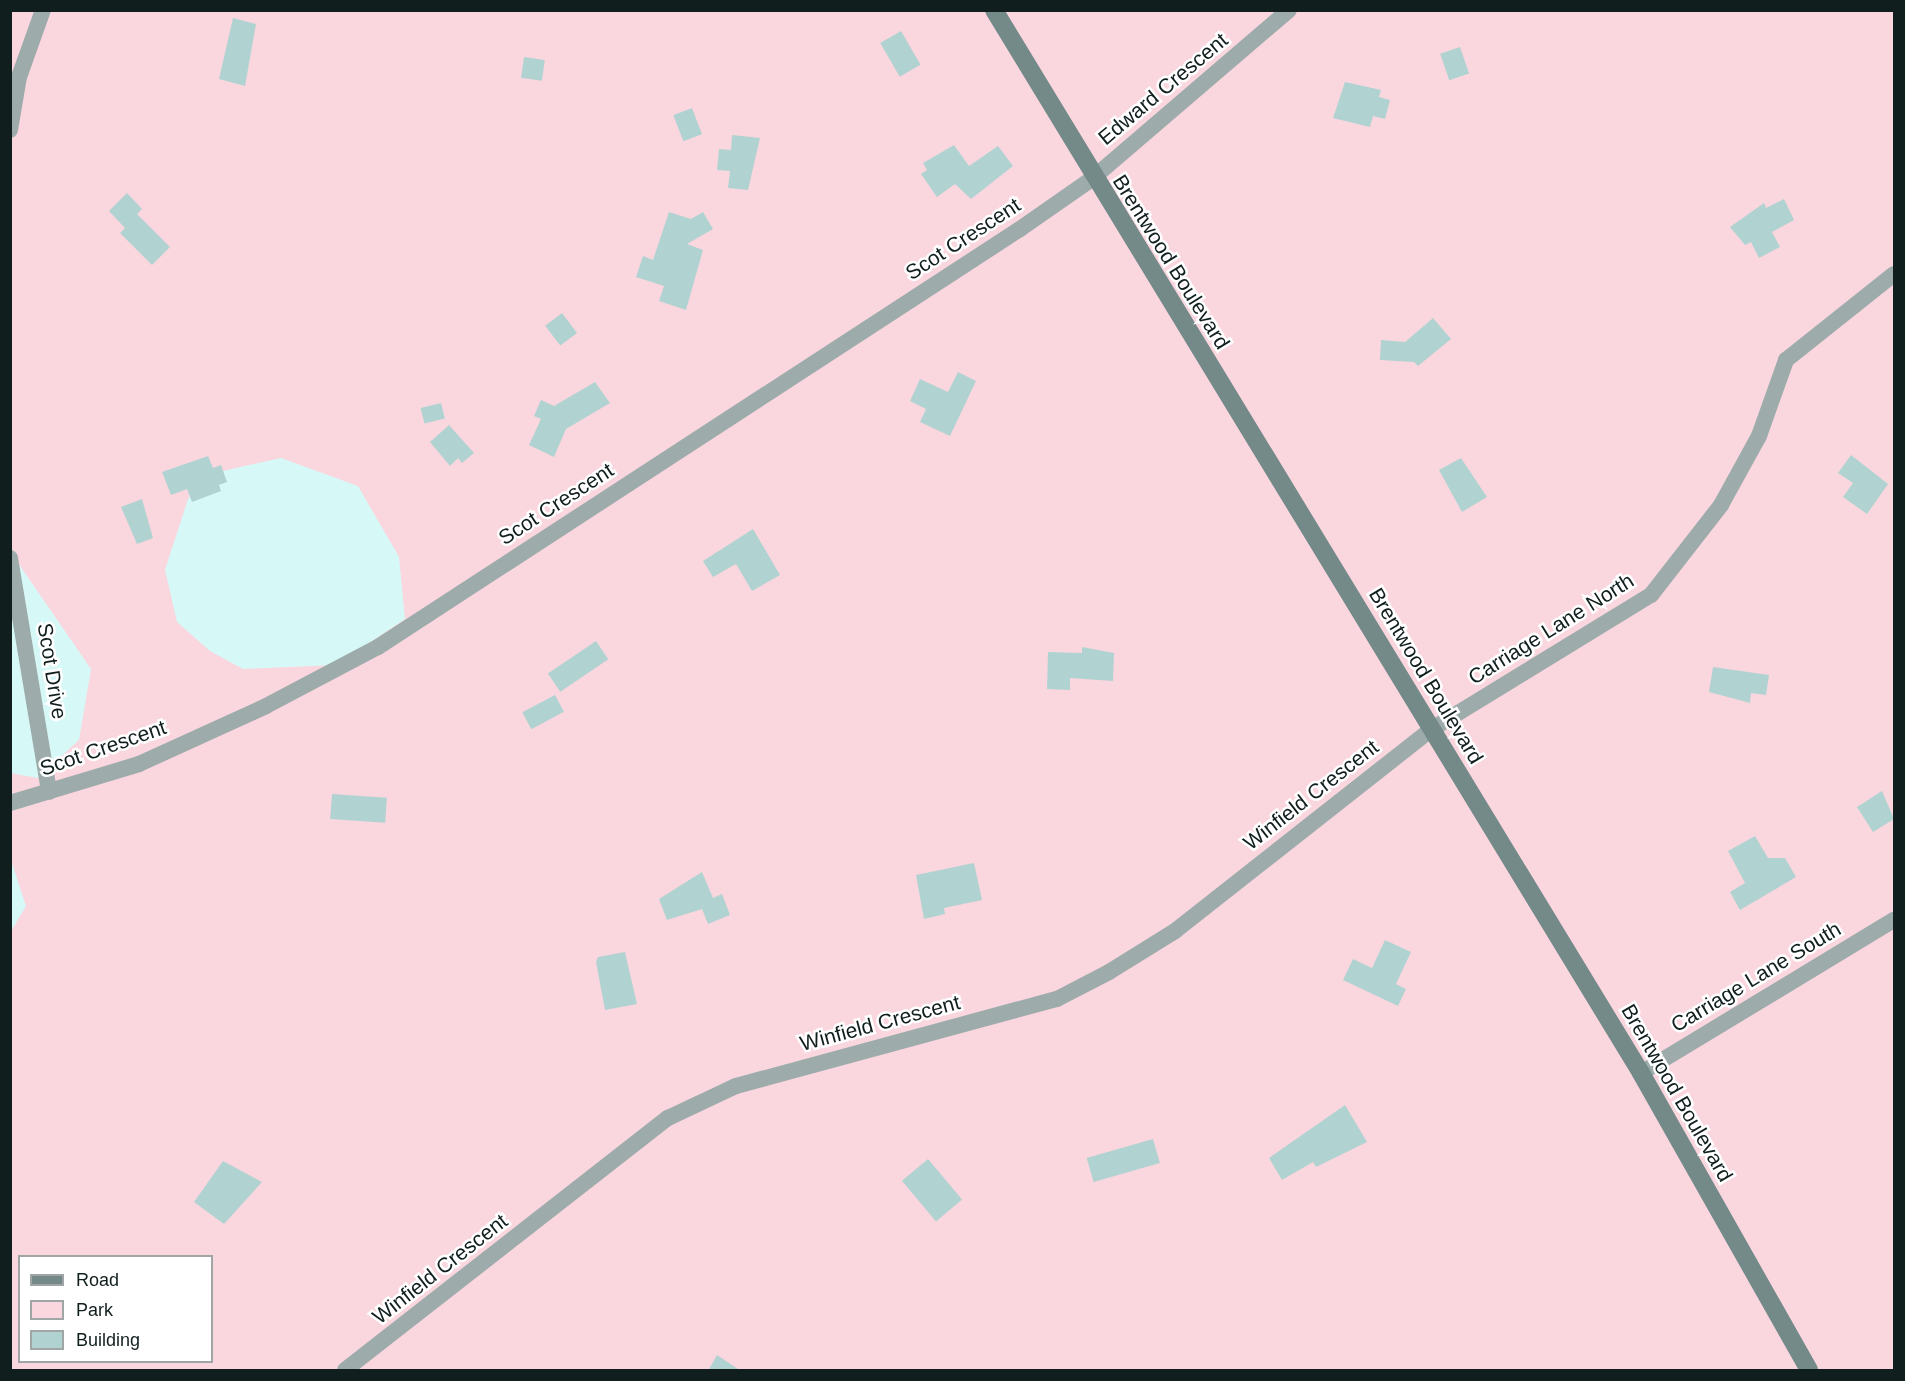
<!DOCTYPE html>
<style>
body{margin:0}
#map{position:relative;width:1905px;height:1381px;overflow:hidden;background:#d6f9f7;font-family:Helvetica,sans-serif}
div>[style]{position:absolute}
.green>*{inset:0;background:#fad6df}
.building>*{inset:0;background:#b0d3d1;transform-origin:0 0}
.street>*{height:16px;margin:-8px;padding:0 8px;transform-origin:8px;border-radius:8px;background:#9dacab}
.secondary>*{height:18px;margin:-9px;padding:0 9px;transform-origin:9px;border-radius:9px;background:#748a89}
span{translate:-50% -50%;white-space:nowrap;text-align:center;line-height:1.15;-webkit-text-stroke:5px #fff;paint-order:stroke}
.street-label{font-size:21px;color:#111e1e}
.frame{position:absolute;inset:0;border:12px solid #111e1e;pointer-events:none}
.legend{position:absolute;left:18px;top:1255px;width:195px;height:108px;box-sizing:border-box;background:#fff;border:2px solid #a0a5a5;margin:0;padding:8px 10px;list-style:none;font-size:18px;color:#111e1e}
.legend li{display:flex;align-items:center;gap:12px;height:30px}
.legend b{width:30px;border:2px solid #a0a5a5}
</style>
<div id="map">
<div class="green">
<div style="clip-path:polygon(evenodd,11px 11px,1894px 11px,1894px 1370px,11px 1370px,10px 933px,26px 906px,11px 860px,10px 773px,38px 778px,79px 740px,91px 669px,16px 560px,11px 560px,11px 11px,281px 458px,358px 486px,399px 557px,405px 619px,336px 665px,243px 669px,210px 651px,177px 622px,165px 570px,188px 499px,205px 475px,281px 458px,11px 11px,20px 1256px,212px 1256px,212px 1362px,20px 1362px,20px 1256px)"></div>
</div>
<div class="building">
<div style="clip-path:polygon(233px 18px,256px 24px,245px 86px,219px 79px)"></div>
<div style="left:901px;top:31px;width:39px;height:24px;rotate:60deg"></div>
<div style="left:1460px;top:47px;width:28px;height:21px;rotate:71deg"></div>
<div style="left:524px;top:57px;width:21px;height:21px;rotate:8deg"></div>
<div style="clip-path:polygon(1345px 82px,1381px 90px,1379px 97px,1390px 100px,1385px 119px,1373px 116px,1370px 127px,1333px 118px)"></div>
<div style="left:692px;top:108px;width:28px;height:20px;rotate:69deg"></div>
<div style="clip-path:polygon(732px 135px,760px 138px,748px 190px,728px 188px,730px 171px,717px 170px,719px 149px,731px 150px)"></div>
<div style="clip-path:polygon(954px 145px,969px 166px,998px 146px,1013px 166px,971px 199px,955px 184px,937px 197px,921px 174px,927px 170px,923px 163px)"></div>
<div style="clip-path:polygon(127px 193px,142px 209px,137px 214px,170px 247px,152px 265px,120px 233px,125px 228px,109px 211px)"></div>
<div style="clip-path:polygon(1784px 199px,1794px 220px,1772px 232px,1780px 247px,1759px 258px,1751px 242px,1745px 245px,1730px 227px,1764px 203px,1766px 208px)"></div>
<div style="clip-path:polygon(669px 212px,691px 219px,703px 212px,713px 229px,687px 244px,703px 250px,686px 310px,659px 301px,664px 286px,636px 277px,643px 256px,653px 260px)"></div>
<div style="left:562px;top:313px;width:25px;height:21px;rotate:53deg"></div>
<div style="clip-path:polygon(1433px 318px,1451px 339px,1418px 366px,1414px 362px,1380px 360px,1381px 340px,1405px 342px)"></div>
<div style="clip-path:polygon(958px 372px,976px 381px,950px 436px,920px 422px,926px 409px,910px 401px,920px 379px,948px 392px)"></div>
<div style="clip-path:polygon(595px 382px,610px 403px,566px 429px,554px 457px,529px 445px,541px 419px,534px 416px,541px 400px,554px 406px)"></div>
<div style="left:441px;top:403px;width:16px;height:21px;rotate:76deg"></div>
<div style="clip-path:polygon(449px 425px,474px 453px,462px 463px,458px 458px,450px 466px,430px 442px)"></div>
<div style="clip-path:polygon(1851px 455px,1888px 484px,1867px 514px,1843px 497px,1853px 483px,1838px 473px)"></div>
<div style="clip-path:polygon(208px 456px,213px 468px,221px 465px,227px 482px,219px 485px,221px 491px,192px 502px,187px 489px,171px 495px,162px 472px)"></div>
<div style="clip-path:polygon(1461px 458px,1487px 497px,1462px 512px,1439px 470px)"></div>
<div style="clip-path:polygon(142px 499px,153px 538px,137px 544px,121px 507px)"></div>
<div style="clip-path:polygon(753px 529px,780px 575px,752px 591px,736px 564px,713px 577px,703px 561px)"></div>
<div style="left:596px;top:641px;width:22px;height:58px;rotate:56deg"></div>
<div style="clip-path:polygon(1082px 647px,1114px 653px,1113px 681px,1070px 678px,1070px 690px,1047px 689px,1048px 652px,1082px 653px)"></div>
<div style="clip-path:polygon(1713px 667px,1769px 675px,1766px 695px,1751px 693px,1750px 703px,1709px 692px)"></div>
<div style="left:555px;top:695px;width:19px;height:37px;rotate:62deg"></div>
<div style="clip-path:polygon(1882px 791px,1894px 819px,1873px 832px,1857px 807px)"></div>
<div style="left:332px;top:794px;width:55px;height:25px;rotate:4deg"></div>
<div style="clip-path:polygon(1755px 836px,1768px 858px,1785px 858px,1796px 877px,1740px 910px,1730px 892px,1745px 883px,1728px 851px)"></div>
<div style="clip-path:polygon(974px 863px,982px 900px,944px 908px,945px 914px,924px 919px,916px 875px)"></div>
<div style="clip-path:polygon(702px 872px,713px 898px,722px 894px,730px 915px,708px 924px,702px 909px,667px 920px,659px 899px)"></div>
<div style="clip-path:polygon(1385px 940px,1411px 952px,1396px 984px,1406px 989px,1398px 1006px,1343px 980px,1353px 959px,1372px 968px)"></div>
<div style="clip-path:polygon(625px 952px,637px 1004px,605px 1010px,596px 962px,598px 957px)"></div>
<div style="clip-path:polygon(1345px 1105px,1367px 1142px,1316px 1167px,1313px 1162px,1282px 1180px,1269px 1158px)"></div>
<div style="left:1153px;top:1139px;width:25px;height:69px;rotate:74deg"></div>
<div style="left:928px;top:1159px;width:53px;height:34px;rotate:50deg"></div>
<div style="clip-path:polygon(223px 1161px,262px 1182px,224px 1224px,194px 1202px)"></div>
<div style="clip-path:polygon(717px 1355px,741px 1371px,708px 1371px)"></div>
</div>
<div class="street">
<div style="left:10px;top:130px;width:54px;rotate:-80.4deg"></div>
<div style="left:19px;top:77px;width:71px;rotate:-70.3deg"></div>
<div style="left:10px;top:558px;width:237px;rotate:80.5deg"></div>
<div style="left:10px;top:803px;width:135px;rotate:-16.8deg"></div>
<div style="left:139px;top:764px;width:140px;rotate:-24.5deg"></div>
<div style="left:266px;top:706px;width:127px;rotate:-27.8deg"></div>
<div style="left:378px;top:647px;width:766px;rotate:-33.07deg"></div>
<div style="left:1020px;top:229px;width:89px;rotate:-34.9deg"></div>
<div style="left:1093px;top:178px;width:258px;rotate:-40.6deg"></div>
<div style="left:1641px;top:1073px;width:296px;rotate:-31.2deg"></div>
<div style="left:345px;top:1370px;width:410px;rotate:-38deg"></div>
<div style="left:668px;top:1118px;width:75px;rotate:-25.2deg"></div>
<div style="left:736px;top:1086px;width:333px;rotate:-15.2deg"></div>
<div style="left:1057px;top:999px;width:59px;rotate:-27.4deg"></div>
<div style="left:1109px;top:972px;width:78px;rotate:-31.8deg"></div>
<div style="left:1175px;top:931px;width:327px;rotate:-38.2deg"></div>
<div style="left:1432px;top:729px;width:257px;rotate:-31.5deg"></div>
<div style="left:1651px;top:595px;width:114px;rotate:-52.1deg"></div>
<div style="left:1721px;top:505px;width:79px;rotate:-61.2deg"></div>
<div style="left:1759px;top:436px;width:81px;rotate:-70.4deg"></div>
<div style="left:1786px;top:360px;width:138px;rotate:-38.5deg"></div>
</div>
<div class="secondary">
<div style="left:994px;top:10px;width:1244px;rotate:58.67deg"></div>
<div style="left:1641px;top:1073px;width:341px;rotate:60.5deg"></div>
</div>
<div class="street-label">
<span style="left:1163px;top:89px;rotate:-40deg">Edward Crescent</span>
<span style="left:963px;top:239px;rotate:-33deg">Scot Crescent</span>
<span style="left:1171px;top:262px;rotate:58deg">Brentwood Boulevard</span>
<span style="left:556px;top:504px;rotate:-33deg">Scot Crescent</span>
<span style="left:1551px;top:629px;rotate:-32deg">Carriage Lane North</span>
<span style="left:52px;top:671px;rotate:81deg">Scot Drive</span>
<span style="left:1426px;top:676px;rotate:59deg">Brentwood Boulevard</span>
<span style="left:103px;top:748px;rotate:-19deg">Scot Crescent</span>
<span style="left:1311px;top:795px;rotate:-38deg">Winfield Crescent</span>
<span style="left:1756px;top:977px;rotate:-31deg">Carriage Lane South</span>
<span style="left:880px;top:1023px;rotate:-15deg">Winfield Crescent</span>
<span style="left:1677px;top:1093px;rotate:60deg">Brentwood Boulevard</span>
<span style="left:440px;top:1269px;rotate:-38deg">Winfield Crescent</span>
</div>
<div class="frame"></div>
<ul class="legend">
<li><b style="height:8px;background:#748a89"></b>Road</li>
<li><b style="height:16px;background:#fad6df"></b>Park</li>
<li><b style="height:16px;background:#b0d3d1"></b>Building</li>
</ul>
</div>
